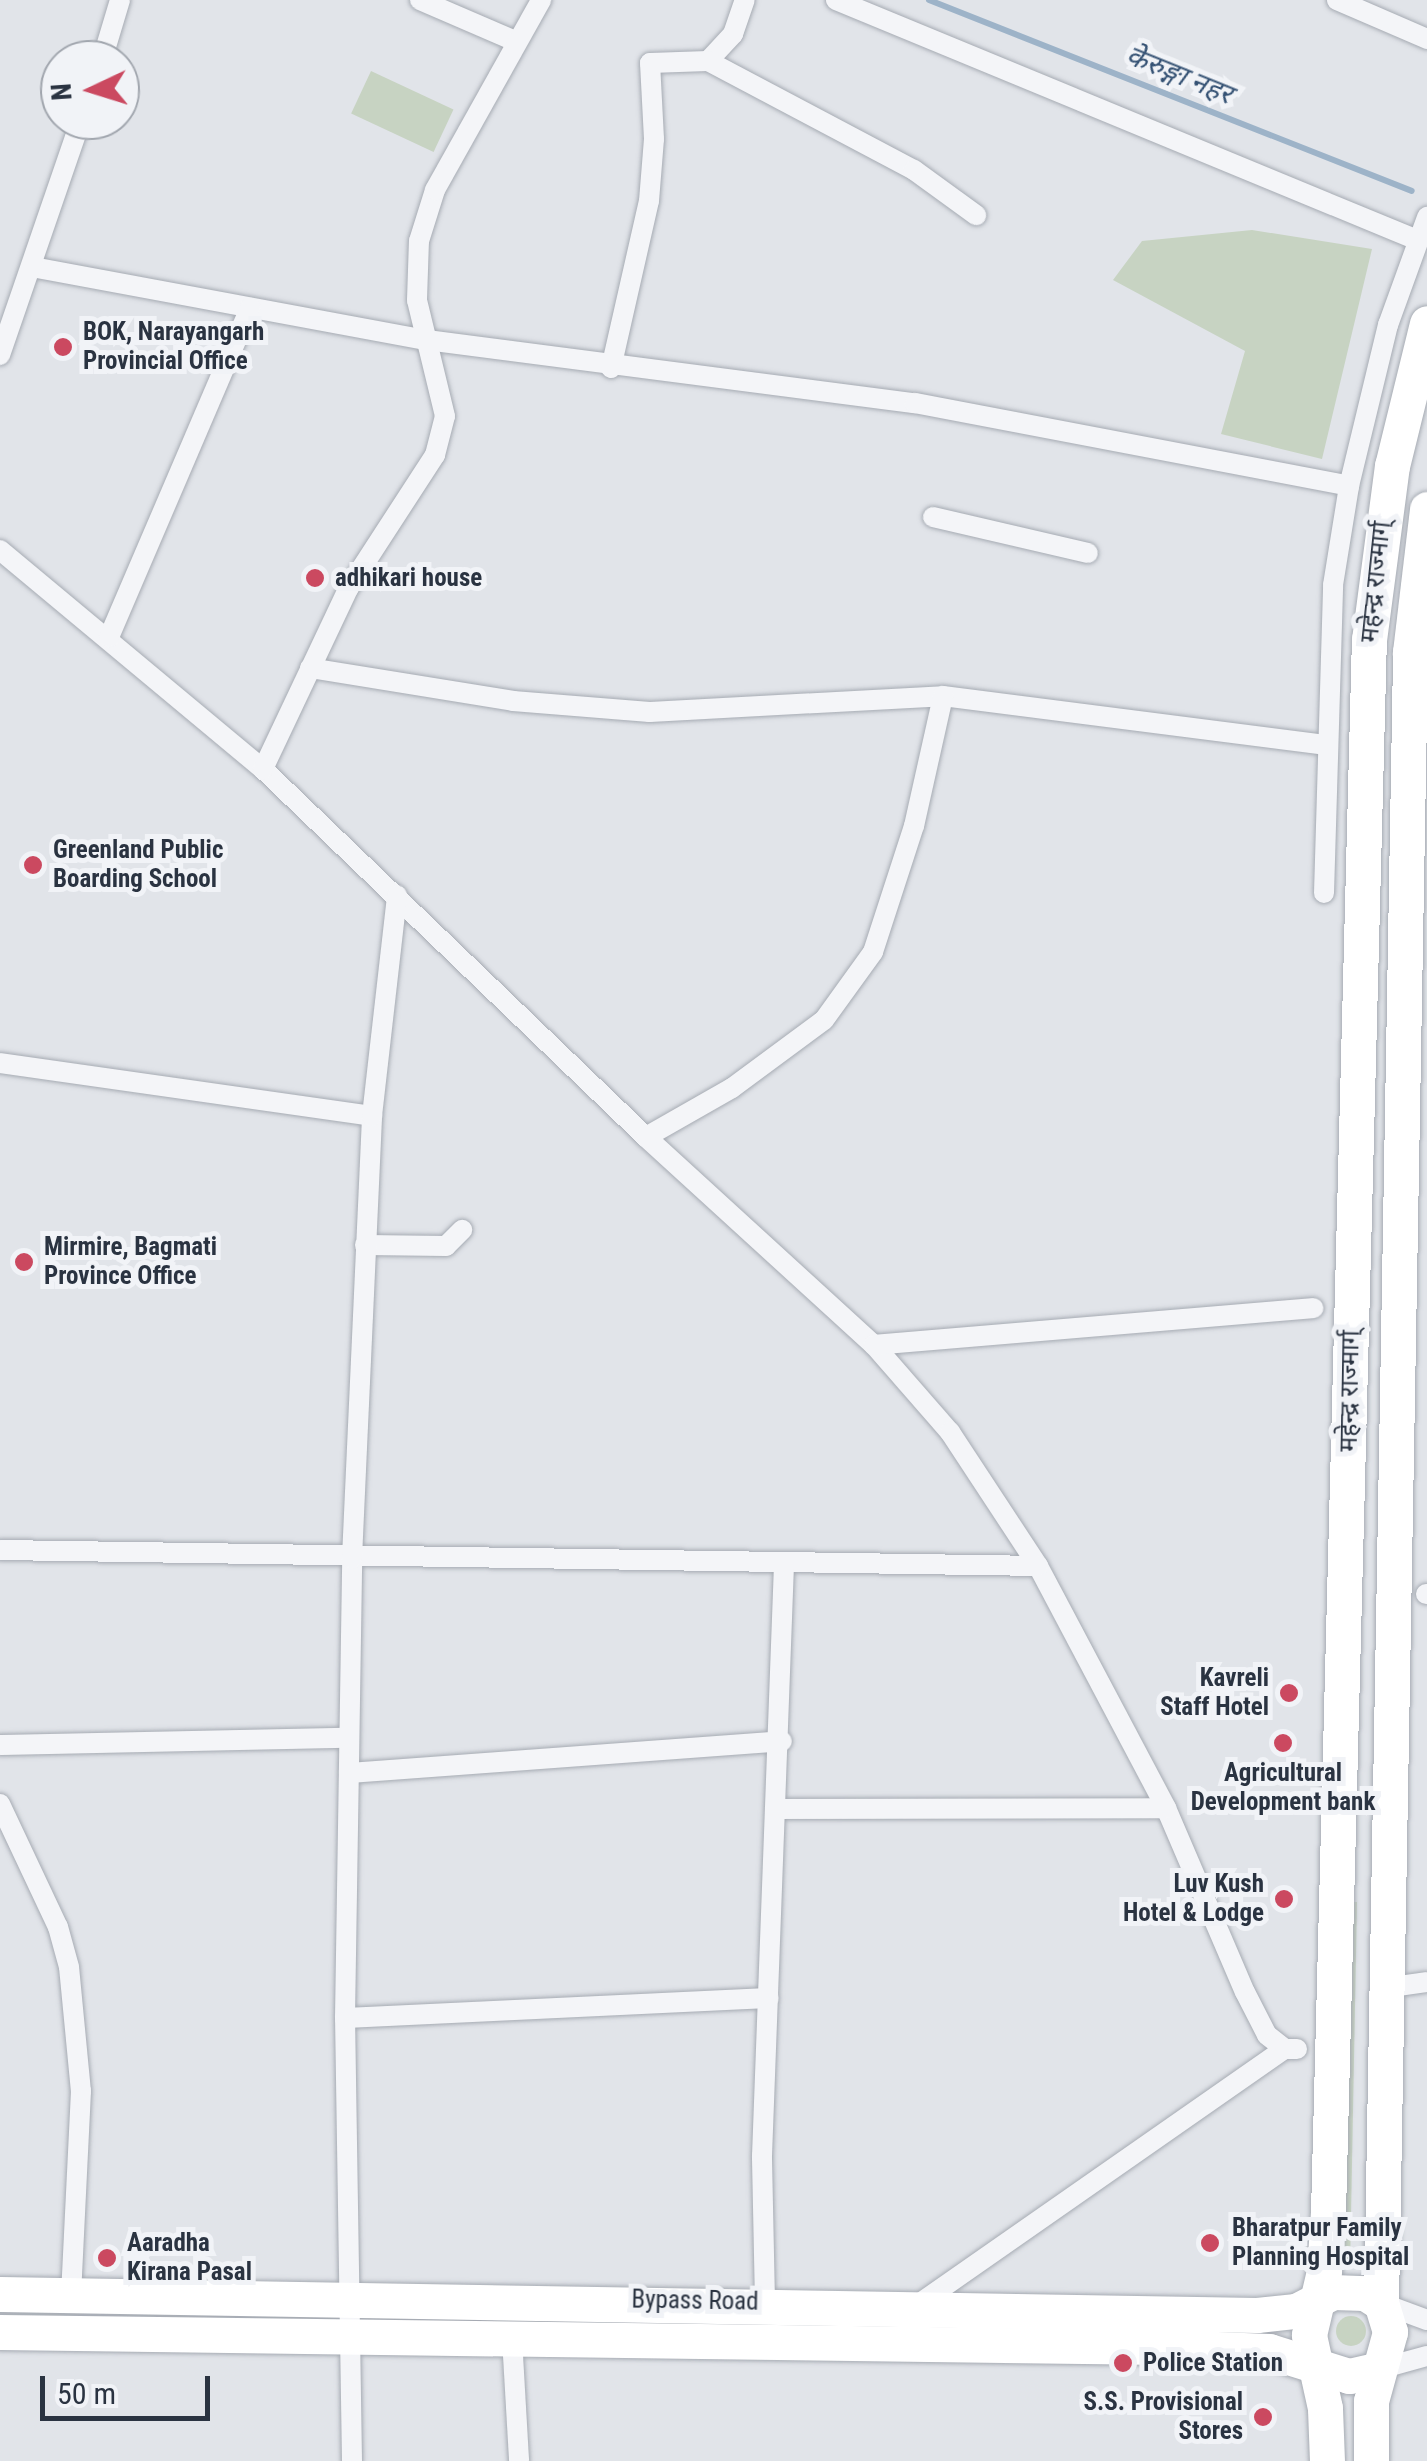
<!DOCTYPE html>
<meta charset="utf-8">
<style>
body{margin:0}
#map{position:relative;width:1427px;height:2461px;overflow:hidden;background:#e1e4e9;font-family:"Roboto Condensed","Noto Sans Devanagari",sans-serif}
div>[style]{position:absolute}
.green>*{inset:0;background:#c7d3c2;transform-origin:0 0}
.round{border-radius:50%}
.stream>*{height:6px;margin:-3px;padding:0 3px;transform-origin:3px;border-radius:3px;background:#9db3c8}
.roads{filter:drop-shadow(0 0 2px #a6abb3) drop-shadow(0 0 2px #a6abb3)}
.street>*{height:20px;margin:-10px;padding:0 10px;transform-origin:10px;border-radius:10px;background:#f4f5f8}
.highway>*{height:35px;margin:-17.5px;padding:0 17.5px;transform-origin:17.5px;border-radius:17.5px;background:#fff}
.dots>*{width:28px;height:28px;translate:-50% -50%;box-sizing:border-box;border:5px solid #f1f3f7;border-radius:50%}
span{translate:-50% -50%;white-space:nowrap;text-align:center;line-height:1.15;-webkit-text-stroke:10px #f1f3f7;paint-order:stroke}
.poi-label{font-size:25px;color:#2a3341;font-weight:700}
.left{translate:0 -50%;text-align:left}
.right{translate:-100% -50%;text-align:right}
.street-label{font-size:25px;color:#2a3341}
.water-label{font-size:28px;color:#355274;font-style:italic}
.north{position:absolute;left:40px;top:40px;width:100px;height:100px;box-sizing:border-box;background:#f1f3f7;border:2px solid #a1a6ae;border-radius:50%;rotate:266deg;font-size:28px;font-weight:700;line-height:40px;text-align:center;color:#2a3341}
.north::after{content:'';display:block;margin:auto;width:35px;height:45px;background:#cb4960;clip-path:polygon(50% 0,100% 100%,50% 72%,0 100%)}
.scale{position:absolute;left:40px;top:2376px;width:170px;height:45px;box-sizing:border-box;border:5px solid #2a3341;border-top:0;padding-left:12px;font-size:30px;line-height:35px;white-space:nowrap;color:#2a3341;-webkit-text-stroke:8px #f1f3f7;paint-order:stroke}
</style>
<div id="map">
<div class="green">
<div style="left:371px;top:71px;width:91px;height:47px;rotate:25deg"></div>
<div style="clip-path:polygon(1252px 230px,1372px 249px,1322px 459px,1221px 434px,1245px 351px,1113px 280px,1142px 241px)"></div>
<div style="clip-path:polygon(1351px 1902px,1357px 1902px,1350px 2269px,1342px 2269px)"></div>
<div class="round" style="left:1336px;top:2316px;width:30px;height:30px"></div>
</div>
<div class="stream">
<div style="left:929px;top:0;width:519px;rotate:21.58deg"></div>
</div>
<div class="roads">
<div class="street">
<div style="left:420px;top:0;width:103px;rotate:23.3deg"></div>
<div style="left:836px;top:0;width:629px;rotate:22.44deg"></div>
<div style="left:1337px;top:0;width:98px;rotate:23.4deg"></div>
<div style="left:102px;top:60px;width:63px;rotate:-73.3deg"></div>
<div style="left:708px;top:61px;width:37px;rotate:-47deg"></div>
<div style="left:733px;top:34px;width:36px;rotate:-71deg"></div>
<div style="left:32px;top:267px;width:402px;rotate:10.5deg"></div>
<div style="left:427px;top:340px;width:492px;rotate:7.4deg"></div>
<div style="left:915px;top:403px;width:442px;rotate:10.8deg"></div>
<div style="left:0;top:355px;width:249px;rotate:-71deg"></div>
<div style="left:611px;top:368px;width:171px;rotate:-77.2deg"></div>
<div style="left:649px;top:201px;width:62px;rotate:-85.4deg"></div>
<div style="left:654px;top:139px;width:76px;rotate:-93deg"></div>
<div style="left:650px;top:63px;width:58px;rotate:-2deg"></div>
<div style="left:708px;top:61px;width:233px;rotate:27.9deg"></div>
<div style="left:914px;top:170px;width:77px;rotate:36deg"></div>
<div style="left:933px;top:517px;width:159px;rotate:13.1deg"></div>
<div style="left:0;top:550px;width:342px;rotate:39.8deg"></div>
<div style="left:263px;top:769px;width:531px;rotate:43.86deg"></div>
<div style="left:646px;top:1137px;width:309px;rotate:42.4deg"></div>
<div style="left:874px;top:1345px;width:116px;rotate:48.9deg"></div>
<div style="left:950px;top:1432px;width:160px;rotate:56.7deg"></div>
<div style="left:1038px;top:1566px;width:274px;rotate:62.1deg"></div>
<div style="left:1166px;top:1808px;width:200px;rotate:66.8deg"></div>
<div style="left:1245px;top:1992px;width:48px;rotate:62.9deg"></div>
<div style="left:1267px;top:2035px;width:23px;rotate:38deg"></div>
<div style="left:109px;top:637px;width:358px;rotate:-66.8deg"></div>
<div style="left:310px;top:668px;width:206px;rotate:9.2deg"></div>
<div style="left:513px;top:701px;width:137px;rotate:4.6deg"></div>
<div style="left:650px;top:712px;width:293px;rotate:-3.1deg"></div>
<div style="left:943px;top:696px;width:387px;rotate:7.3deg"></div>
<div style="left:263px;top:769px;width:199px;rotate:-64.7deg"></div>
<div style="left:348px;top:589px;width:160px;rotate:-57deg"></div>
<div style="left:435px;top:455px;width:40px;rotate:-75.6deg"></div>
<div style="left:445px;top:416px;width:119px;rotate:-103.6deg"></div>
<div style="left:417px;top:300px;width:59px;rotate:-88.1deg"></div>
<div style="left:419px;top:241px;width:53px;rotate:-72.6deg"></div>
<div style="left:435px;top:190px;width:218px;rotate:-60.8deg"></div>
<div style="left:1324px;top:893px;width:308px;rotate:-88.3deg"></div>
<div style="left:1333px;top:585px;width:100px;rotate:-80.8deg"></div>
<div style="left:1349px;top:486px;width:166px;rotate:-76.4deg"></div>
<div style="left:1388px;top:325px;width:115px;rotate:-70.1deg"></div>
<div style="left:0;top:1063px;width:376px;rotate:8.1deg"></div>
<div style="left:646px;top:1137px;width:99px;rotate:-29.7deg"></div>
<div style="left:732px;top:1088px;width:114px;rotate:-36.5deg"></div>
<div style="left:824px;top:1020px;width:84px;rotate:-54.2deg"></div>
<div style="left:873px;top:952px;width:133px;rotate:-72deg"></div>
<div style="left:914px;top:826px;width:133px;rotate:-77.4deg"></div>
<div style="left:365px;top:1245px;width:81px;rotate:0.7deg"></div>
<div style="left:446px;top:1246px;width:23px;rotate:-45deg"></div>
<div style="left:874px;top:1345px;width:441px;rotate:-4.8deg"></div>
<div style="left:0;top:1550px;width:1038px;rotate:0.88deg"></div>
<div style="left:1426px;top:1594px;width:1px"></div>
<div style="left:0;top:1745px;width:348px;rotate:-1.2deg"></div>
<div style="left:349px;top:1773px;width:434px;rotate:-4.2deg"></div>
<div style="left:0;top:1804px;width:136px;rotate:64.8deg"></div>
<div style="left:58px;top:1927px;width:41px;rotate:74.6deg"></div>
<div style="left:69px;top:1967px;width:125px;rotate:84.5deg"></div>
<div style="left:81px;top:2091px;width:204px;rotate:92.8deg"></div>
<div style="left:779px;top:1809px;width:387px;rotate:-0.1deg"></div>
<div style="left:1385px;top:1988px;width:42px;rotate:-8.1deg"></div>
<div style="left:345px;top:2018px;width:424px;rotate:-2.7deg"></div>
<div style="left:765px;top:2302px;width:146px;rotate:-91.2deg"></div>
<div style="left:762px;top:2156px;width:591px;rotate:-87.87deg"></div>
<div style="left:1381px;top:2303px;width:49px;rotate:20.3deg"></div>
<div style="left:916px;top:2306px;width:450px;rotate:-34.9deg"></div>
<div style="left:1285px;top:2049px;width:12px"></div>
<div style="left:512px;top:2338px;width:123px;rotate:86.7deg"></div>
<div style="left:1376px;top:2370px;width:53px;rotate:-15.4deg"></div>
<div style="left:352px;top:2461px;width:443px;rotate:-90.9deg"></div>
<div style="left:345px;top:2018px;width:460px;rotate:-89.1deg"></div>
<div style="left:352px;top:1558px;width:442px;rotate:-87.4deg"></div>
<div style="left:372px;top:1116px;width:222px;rotate:-83.5deg"></div>
</div>
<div class="highway">
<div style="left:0;top:2294px;width:1257px;rotate:0.96deg"></div>
<div style="left:1257px;top:2315px;width:39px;rotate:-6deg"></div>
<div style="left:1296px;top:2311px;width:42px;rotate:-27.2deg"></div>
<div style="left:1333px;top:2292px;width:32px;rotate:2deg"></div>
<div style="left:1365px;top:2293px;width:19px;rotate:32deg"></div>
<div style="left:0;top:2332px;width:1165px;rotate:0.74deg"></div>
<div style="left:1165px;top:2347px;width:104px;rotate:2.2deg"></div>
<div style="left:1269px;top:2351px;width:84px;rotate:17.4deg"></div>
<div style="left:1349px;top:2376px;width:28px;rotate:-13deg"></div>
<div style="left:1327px;top:2461px;width:53px;rotate:-92.2deg"></div>
<div style="left:1325px;top:2408px;width:75px;rotate:-102.4deg"></div>
<div style="left:1309px;top:2335px;width:66px;rotate:-76.8deg"></div>
<div style="left:1324px;top:2271px;width:59px;rotate:-86.1deg"></div>
<div style="left:1328px;top:2212px;width:1573px;rotate:-88.51deg"></div>
<div style="left:1369px;top:640px;width:176px;rotate:-82.5deg"></div>
<div style="left:1392px;top:466px;width:147px;rotate:-76.2deg"></div>
<div style="left:1371px;top:2461px;width:60px;rotate:-90deg"></div>
<div style="left:1371px;top:2401px;width:72px;rotate:-74.6deg"></div>
<div style="left:1390px;top:2332px;width:30px;rotate:-107deg"></div>
<div style="left:1381px;top:2303px;width:1651px;rotate:-88.99deg"></div>
<div style="left:1410px;top:652px;width:144px;rotate:-83.2deg"></div>
</div>
</div>
<div class="dots">
<div style="left:63px;top:347px;background:#cb4960"></div>
<div style="left:315px;top:578px;background:#cb4960"></div>
<div style="left:33px;top:865px;background:#cb4960"></div>
<div style="left:24px;top:1262px;background:#cb4960"></div>
<div style="left:1289px;top:1693px;background:#cb4960"></div>
<div style="left:1283px;top:1743px;background:#cb4960"></div>
<div style="left:1284px;top:1899px;background:#cb4960"></div>
<div style="left:1210px;top:2243px;background:#cb4960"></div>
<div style="left:107px;top:2258px;background:#cb4960"></div>
<div style="left:1123px;top:2363px;background:#cb4960"></div>
<div style="left:1263px;top:2417px;background:#cb4960"></div>
</div>
<div class="poi-label">
<span class="left" style="left:83px;top:347px">BOK, Narayangarh<br>Provincial Office</span>
<span class="left" style="left:335px;top:578px">adhikari house</span>
<span class="left" style="left:53px;top:865px">Greenland Public<br>Boarding School</span>
<span class="left" style="left:44px;top:1262px">Mirmire, Bagmati<br>Province Office</span>
<span class="right" style="left:1269px;top:1693px">Kavreli<br>Staff Hotel</span>
<span style="left:1283px;top:1788px">Agricultural<br>Development bank</span>
<span class="right" style="left:1264px;top:1899px">Luv Kush<br>Hotel &amp; Lodge</span>
<span class="left" style="left:1232px;top:2243px">Bharatpur Family<br>Planning Hospital</span>
<span class="left" style="left:127px;top:2258px">Aaradha<br>Kirana Pasal</span>
<span class="left" style="left:1143px;top:2363px">Police Station</span>
<span class="right" style="left:1243px;top:2417px">S.S. Provisional<br>Stores</span>
</div>
<div class="street-label">
<span style="left:1376px;top:582px;rotate:-84deg">महेन्द्र राज्मार्ग्</span>
<span style="left:1350px;top:1391px;rotate:-89deg">महेन्द्र राज्मार्ग्</span>
<span style="left:695px;top:2301px;rotate:1deg">Bypass Road</span>
</div>
<div class="water-label">
<span style="left:1179px;top:75px;rotate:22deg">केेरुङ्गा नहर</span>
</div>
<div class="north">N</div>
<div class="scale">50 m</div>
</div>
